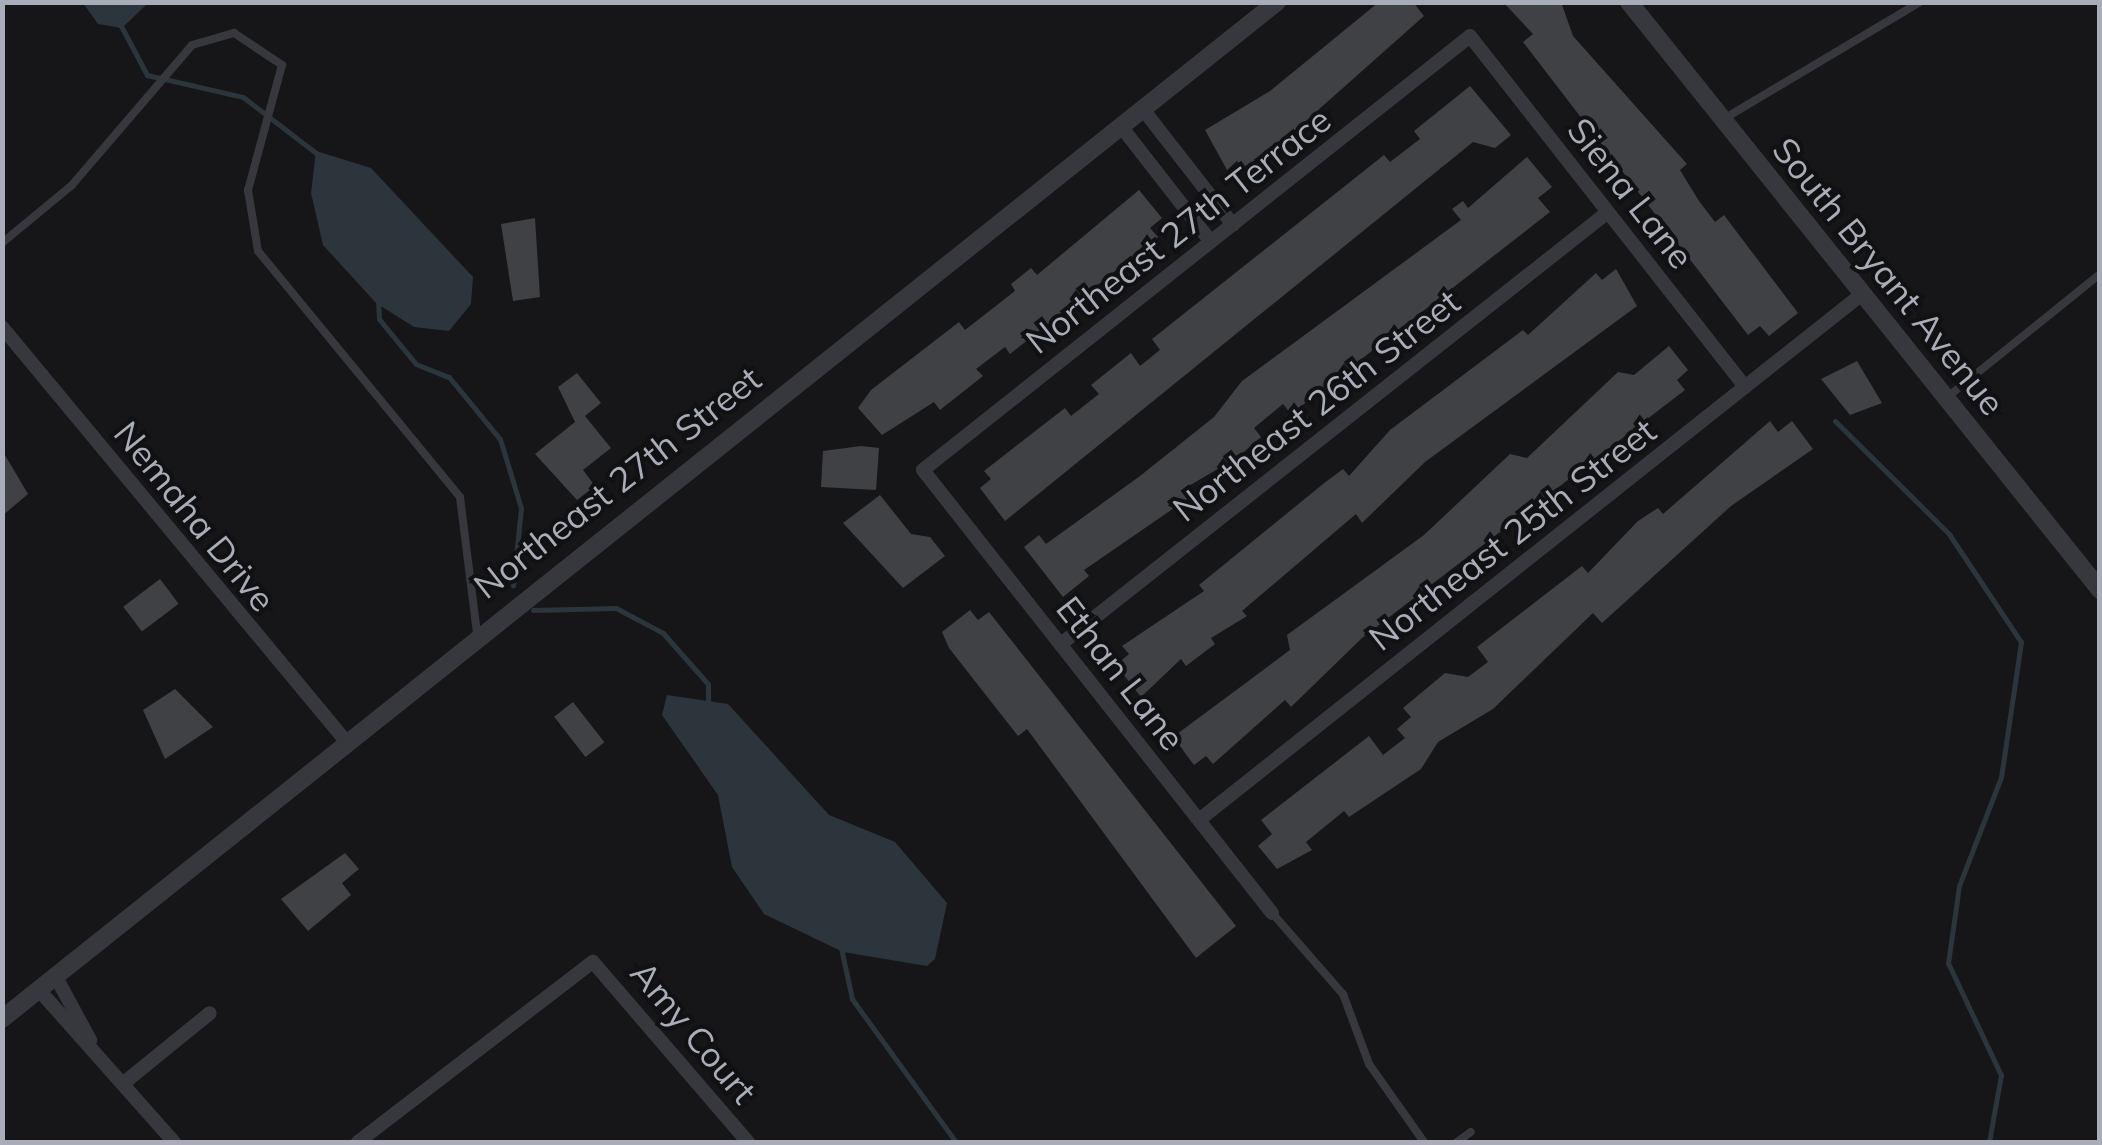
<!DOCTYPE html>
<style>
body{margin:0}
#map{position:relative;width:2102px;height:1145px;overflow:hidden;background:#161618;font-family:Mulish,sans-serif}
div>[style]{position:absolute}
.water>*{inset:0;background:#2c353c}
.stream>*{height:5px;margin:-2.5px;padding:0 2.5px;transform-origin:2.5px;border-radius:2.5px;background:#2c353c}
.building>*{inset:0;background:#404145;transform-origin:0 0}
.service>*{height:8px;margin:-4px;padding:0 4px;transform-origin:4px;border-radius:4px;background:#37383d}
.minor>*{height:14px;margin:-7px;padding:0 7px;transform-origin:7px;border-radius:7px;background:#37383d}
.tertiary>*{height:18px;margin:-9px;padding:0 9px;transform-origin:9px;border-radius:9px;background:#37383d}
span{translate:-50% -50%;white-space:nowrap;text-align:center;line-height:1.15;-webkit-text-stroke:8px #111113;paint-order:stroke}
.street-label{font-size:35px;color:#a8adb8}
.frame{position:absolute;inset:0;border:5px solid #a8adb8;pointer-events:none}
</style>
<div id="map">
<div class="water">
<div style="clip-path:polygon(83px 3px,148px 3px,122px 28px,98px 24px)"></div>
<div style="clip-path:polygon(316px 151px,371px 168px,473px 277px,471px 304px,449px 331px,414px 327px,376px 303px,323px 245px,311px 193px)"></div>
<div style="clip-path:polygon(667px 695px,728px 704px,829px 815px,895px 842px,947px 903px,935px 959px,927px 966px,843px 952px,764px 914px,732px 867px,718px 795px,662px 715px)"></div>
</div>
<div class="stream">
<div style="left:120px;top:24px;width:58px;rotate:62.1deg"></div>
<div style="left:147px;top:75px;width:98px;rotate:12.9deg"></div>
<div style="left:243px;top:97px;width:97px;rotate:37.5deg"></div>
<div style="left:378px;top:300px;width:19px;rotate:87deg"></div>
<div style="left:379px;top:319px;width:58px;rotate:50.6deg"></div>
<div style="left:416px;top:364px;width:35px;rotate:22deg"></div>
<div style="left:449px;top:377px;width:80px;rotate:50.6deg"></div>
<div style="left:500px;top:439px;width:72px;rotate:73.1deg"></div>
<div style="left:521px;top:508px;width:78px;rotate:95.9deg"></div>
<div style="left:1835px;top:421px;width:161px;rotate:44.7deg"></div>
<div style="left:1949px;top:534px;width:130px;rotate:56.3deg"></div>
<div style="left:2021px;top:642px;width:136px;rotate:98.4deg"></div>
<div style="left:2001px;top:777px;width:117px;rotate:111.1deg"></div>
<div style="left:1959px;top:886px;width:78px;rotate:98.1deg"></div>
<div style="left:1948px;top:963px;width:124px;rotate:64.7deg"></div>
<div style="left:2001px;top:1075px;width:68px;rotate:100.2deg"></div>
<div style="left:533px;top:610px;width:83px;rotate:-1.4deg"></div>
<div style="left:616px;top:608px;width:53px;rotate:28deg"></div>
<div style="left:663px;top:633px;width:68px;rotate:48.6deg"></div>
<div style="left:708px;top:684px;width:16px;rotate:90deg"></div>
<div style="left:841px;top:948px;width:52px;rotate:77.8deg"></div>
<div style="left:852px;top:999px;width:177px;rotate:54deg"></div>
</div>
<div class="building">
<div style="clip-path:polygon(1379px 2px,1413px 2px,1424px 16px,1299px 127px,1243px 169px,1237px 161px,1227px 170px,1205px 130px,1270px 91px)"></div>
<div style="clip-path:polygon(1503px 2px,1561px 2px,1573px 36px,1687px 164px,1680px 170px,1699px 201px,1715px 222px,1724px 215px,1798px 313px,1769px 336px,1760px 326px,1748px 335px,1523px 42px,1533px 34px)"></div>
<div style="clip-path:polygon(1470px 86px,1511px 135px,1495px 148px,1473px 142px,1005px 521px,980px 488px,991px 479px,984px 471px,1065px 408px,1071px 416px,1099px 394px,1091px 385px,1131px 353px,1140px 366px,1160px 350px,1152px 339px,1384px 155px,1390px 162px,1420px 139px,1414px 131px)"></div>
<div style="clip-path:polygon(1527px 157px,1552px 187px,1538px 198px,1550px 212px,1291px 414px,1283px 404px,1254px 428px,1261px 437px,1238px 457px,1187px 487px,1193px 495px,1084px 570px,1089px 576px,1063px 597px,1024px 547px,1039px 535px,1046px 544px,1140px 476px,1214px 417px,1242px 381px,1461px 220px,1452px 209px,1463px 201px,1468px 208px)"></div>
<div style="clip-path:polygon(1139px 190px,1162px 218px,1150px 228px,1158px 237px,1010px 354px,1005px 347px,976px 369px,983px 376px,940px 410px,934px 402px,882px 435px,858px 408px,871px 390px,959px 322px,965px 330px,1015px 291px,1011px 284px,1031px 268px,1037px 275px)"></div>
<div style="clip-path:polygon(535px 218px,540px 297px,513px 301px,501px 224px)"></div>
<div style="clip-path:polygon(1616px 269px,1637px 306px,1425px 462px,1362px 523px,1356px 514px,1242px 611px,1247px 616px,1211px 638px,1215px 644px,1186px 666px,1181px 659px,1141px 697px,1116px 665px,1129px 654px,1122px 646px,1204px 591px,1199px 585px,1323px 484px,1343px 469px,1349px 476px,1390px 430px,1523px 330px,1528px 335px,1596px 273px,1602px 280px)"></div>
<div style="clip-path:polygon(1669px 346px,1688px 370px,1677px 380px,1685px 390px,1362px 638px,1291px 707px,1285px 700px,1213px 764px,1206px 756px,1194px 765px,1173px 737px,1290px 650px,1287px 635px,1424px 535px,1510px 454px,1527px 458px,1618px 372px,1634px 375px)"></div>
<div style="clip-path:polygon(1857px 361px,1882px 403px,1850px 415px,1821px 379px)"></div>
<div style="clip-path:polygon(577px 373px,601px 403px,585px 416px,611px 448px,583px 470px,595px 486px,577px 500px,535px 454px,575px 422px,558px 387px)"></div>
<div style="clip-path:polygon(1770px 421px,1778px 432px,1792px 421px,1813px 449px,1731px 506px,1602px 623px,1593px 613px,1493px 709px,1438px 742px,1421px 769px,1349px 817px,1344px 811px,1306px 842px,1312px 850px,1277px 869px,1258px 846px,1272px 834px,1261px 820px,1369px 736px,1383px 755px,1405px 738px,1397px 729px,1411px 717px,1403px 708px,1445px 673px,1468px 677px,1488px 662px,1477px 647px,1582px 566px,1588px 573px,1638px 521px,1658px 508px,1663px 514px)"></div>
<div style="clip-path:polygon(861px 446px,879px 448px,876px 490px,821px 487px,823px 451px)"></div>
<div style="clip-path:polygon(2px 450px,28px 494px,2px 516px)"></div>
<div style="clip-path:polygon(880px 495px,911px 534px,930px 537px,945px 556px,903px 588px,843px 523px)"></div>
<div style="left:160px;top:579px;width:31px;height:46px;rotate:53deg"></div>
<div style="clip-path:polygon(970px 610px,978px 620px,989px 612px,1236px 926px,1196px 958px,1027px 729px,1018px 736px,949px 648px,942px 632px)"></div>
<div style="clip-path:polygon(175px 689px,213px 727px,165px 759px,143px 710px)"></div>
<div style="left:573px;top:702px;width:51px;height:24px;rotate:52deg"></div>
<div style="clip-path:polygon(345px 853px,359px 869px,342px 883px,351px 895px,308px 931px,281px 899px)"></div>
</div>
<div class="service">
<div style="left:1722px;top:120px;width:230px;rotate:-30.8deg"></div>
<div style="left:2px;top:243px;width:91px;rotate:-39.6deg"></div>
<div style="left:72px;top:185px;width:184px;rotate:-49.4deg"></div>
<div style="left:192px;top:45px;width:44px;rotate:-15.9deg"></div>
<div style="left:234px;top:33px;width:58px;rotate:33.7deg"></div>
<div style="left:282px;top:65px;width:130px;rotate:105.2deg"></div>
<div style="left:248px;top:190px;width:62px;rotate:80.7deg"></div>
<div style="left:258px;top:251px;width:318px;rotate:50.6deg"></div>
<div style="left:460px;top:497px;width:138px;rotate:82.9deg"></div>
<div style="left:1945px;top:399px;width:199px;rotate:-38.9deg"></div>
<div style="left:1272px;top:913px;width:108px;rotate:48.8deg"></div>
<div style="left:1343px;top:994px;width:75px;rotate:69.6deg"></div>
<div style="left:1369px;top:1064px;width:95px;rotate:54.8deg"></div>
<div style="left:1457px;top:1142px;width:17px;rotate:-36deg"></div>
</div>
<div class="minor">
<div style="left:1142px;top:108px;width:148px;rotate:52.1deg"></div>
<div style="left:1120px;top:125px;width:148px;rotate:52.1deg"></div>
<div style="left:2px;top:327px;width:535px;rotate:50.3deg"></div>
<div style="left:1061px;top:644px;width:697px;rotate:-38.3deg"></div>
<div style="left:1199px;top:820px;width:846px;rotate:-38.43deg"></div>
<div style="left:1272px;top:913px;width:564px;rotate:-128.23deg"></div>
<div style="left:923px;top:470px;width:698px;rotate:-38.43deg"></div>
<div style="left:1470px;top:36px;width:446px;rotate:51.9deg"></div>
<div style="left:56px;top:977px;width:72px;rotate:61.6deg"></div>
<div style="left:39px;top:990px;width:203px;rotate:48.4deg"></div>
<div style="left:125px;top:1082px;width:109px;rotate:-39.1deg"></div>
<div style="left:358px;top:1142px;width:296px;rotate:-37.5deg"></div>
<div style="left:593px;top:962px;width:238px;rotate:49.3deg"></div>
</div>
<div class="tertiary">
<div style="left:1629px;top:2px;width:753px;rotate:51.3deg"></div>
<div style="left:2px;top:1019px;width:1631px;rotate:-38.58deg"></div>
</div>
<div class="street-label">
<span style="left:1631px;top:193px;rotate:52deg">Siena Lane</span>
<span style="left:1178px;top:230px;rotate:-38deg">Northeast 27th Terrace</span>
<span style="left:1889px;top:276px;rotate:51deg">South Bryant Avenue</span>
<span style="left:1316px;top:405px;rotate:-38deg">Northeast 26th Street</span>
<span style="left:617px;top:482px;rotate:-38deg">Northeast 27th Street</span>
<span style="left:195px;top:516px;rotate:51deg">Nemaha Drive</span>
<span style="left:1512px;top:534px;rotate:-38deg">Northeast 25th Street</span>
<span style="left:1121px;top:673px;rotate:52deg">Ethan Lane</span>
<span style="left:694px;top:1032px;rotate:50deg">Amy Court</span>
</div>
<div class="frame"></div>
</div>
